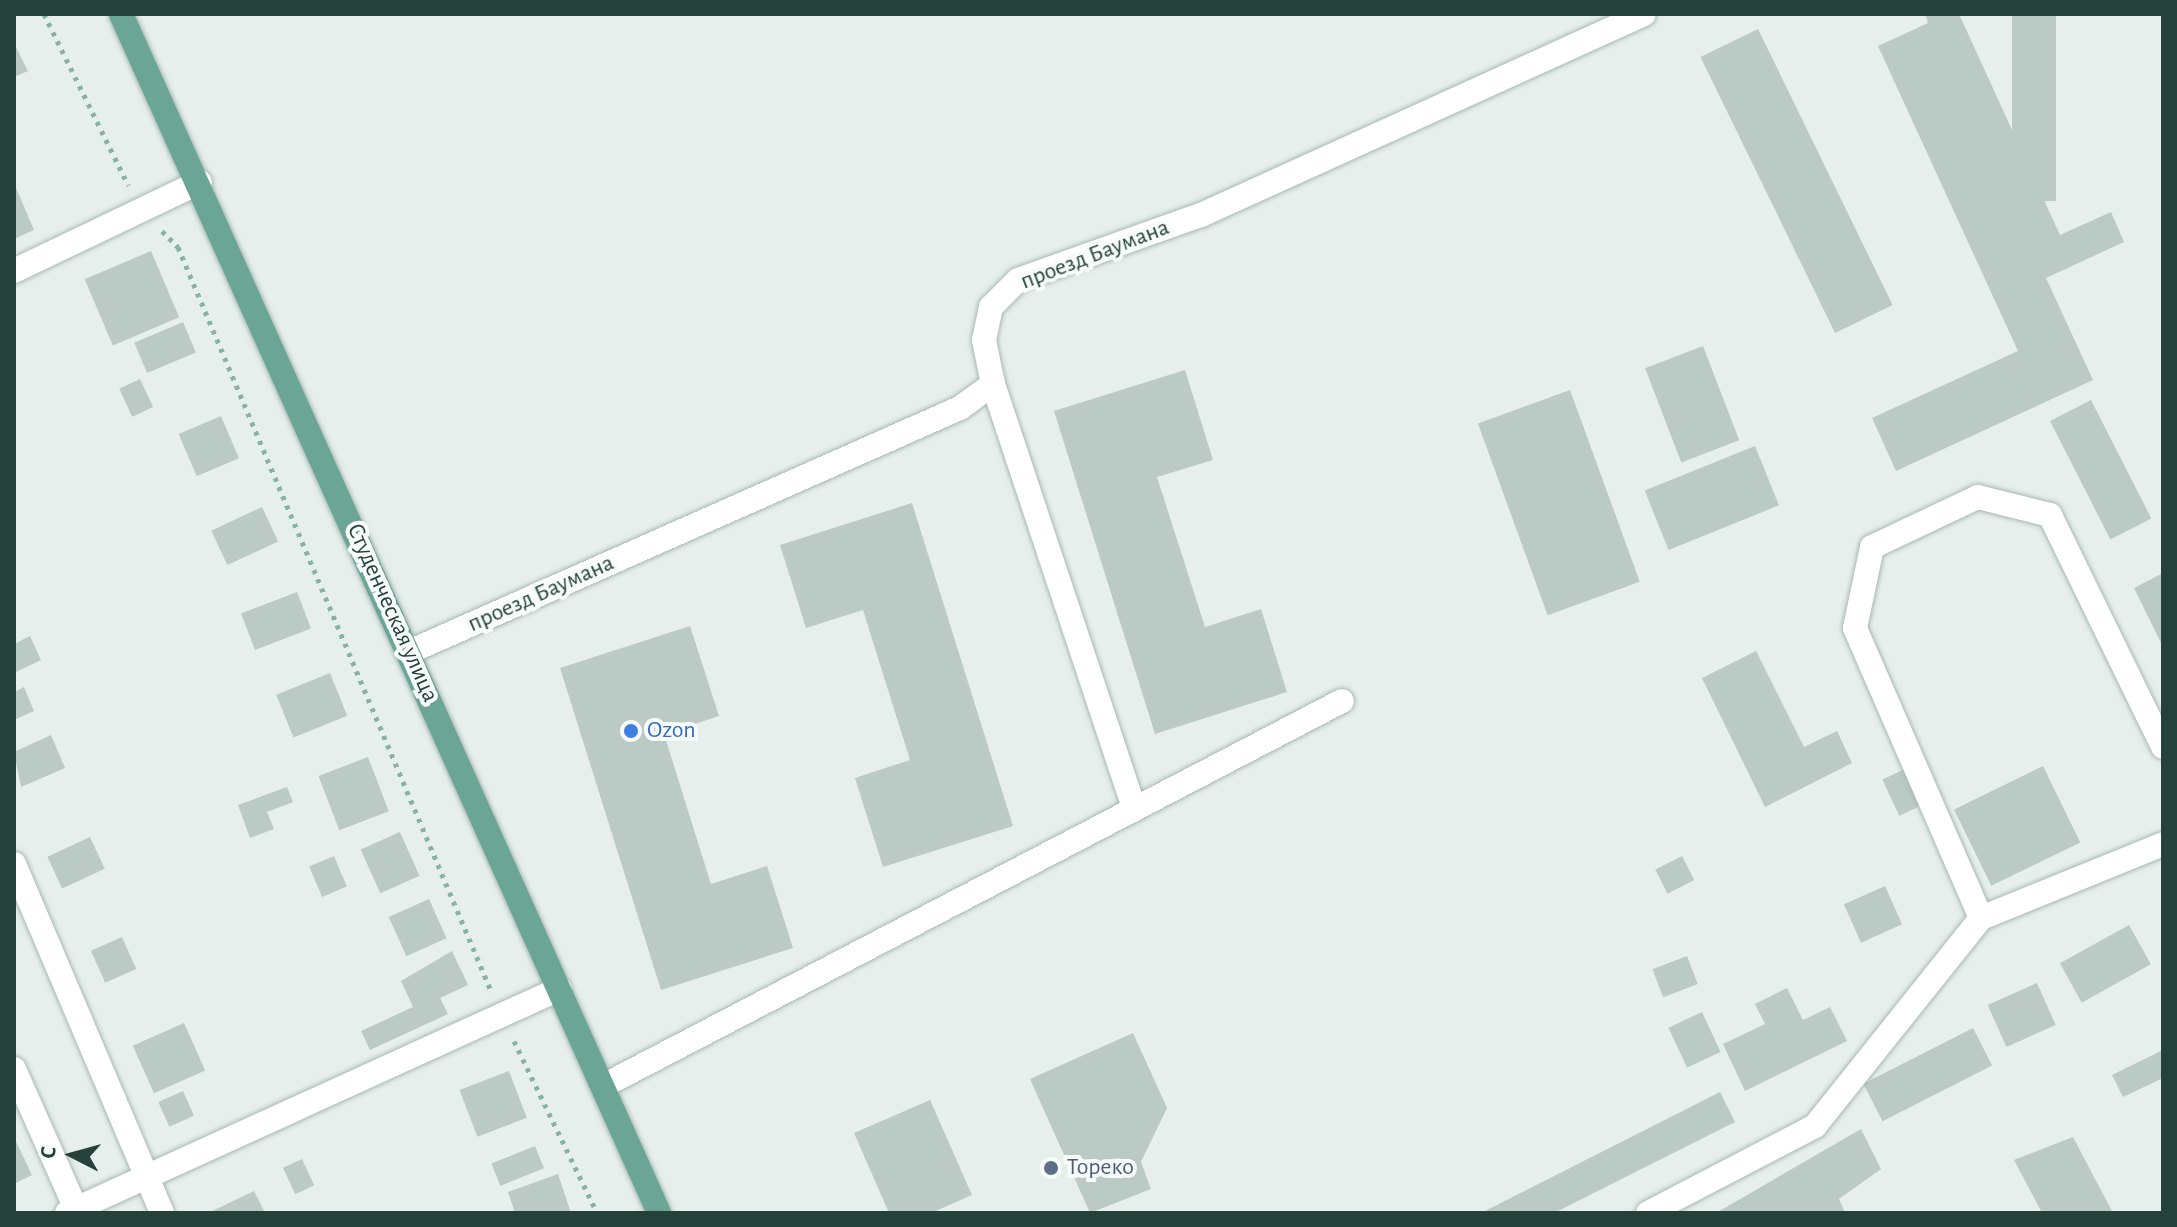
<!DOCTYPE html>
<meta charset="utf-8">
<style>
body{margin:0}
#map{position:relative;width:2177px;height:1227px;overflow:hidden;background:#e6efeb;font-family:"Alegreya Sans",sans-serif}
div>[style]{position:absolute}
.building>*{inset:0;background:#bbcac4;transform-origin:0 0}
.path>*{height:5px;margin-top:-2.5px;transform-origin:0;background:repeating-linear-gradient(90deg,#86b3a5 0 4px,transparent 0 10px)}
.roads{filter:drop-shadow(0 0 2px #a8b8b2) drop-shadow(0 0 2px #a8b8b2)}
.minor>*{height:24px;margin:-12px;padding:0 12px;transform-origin:12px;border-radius:12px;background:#fff}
.major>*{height:24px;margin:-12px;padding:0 12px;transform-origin:12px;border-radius:12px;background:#6aa596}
.dots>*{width:22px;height:22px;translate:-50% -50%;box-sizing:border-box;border:4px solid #f7fbf9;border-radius:50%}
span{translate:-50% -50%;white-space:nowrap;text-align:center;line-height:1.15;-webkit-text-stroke:8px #f7fbf9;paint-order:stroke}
.street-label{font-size:24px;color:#24423a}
.shop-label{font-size:24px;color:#366cbe}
.left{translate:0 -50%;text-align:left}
.service-label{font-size:24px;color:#4e5e75}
.frame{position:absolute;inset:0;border:16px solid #24423a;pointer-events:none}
.north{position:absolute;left:32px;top:1115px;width:80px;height:80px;-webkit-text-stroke:6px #f7fbf9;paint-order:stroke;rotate:276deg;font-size:22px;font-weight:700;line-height:32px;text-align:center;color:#24423a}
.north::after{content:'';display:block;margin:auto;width:28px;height:36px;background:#24423a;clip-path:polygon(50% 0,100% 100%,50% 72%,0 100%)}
</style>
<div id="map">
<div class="building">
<div style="clip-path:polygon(1925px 14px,1959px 14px,2060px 235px,2111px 212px,2124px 242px,2046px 278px,2093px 380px,1896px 471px,1872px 418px,2018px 351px,1878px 46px,1928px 23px)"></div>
<div style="left:2012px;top:14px;width:44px;height:187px"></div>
<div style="left:1758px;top:29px;width:307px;height:64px;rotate:64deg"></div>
<div style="clip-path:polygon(14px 43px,28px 71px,14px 77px)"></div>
<div style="clip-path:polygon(14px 183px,34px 230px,14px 239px)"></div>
<div style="left:151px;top:251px;width:72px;height:72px;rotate:67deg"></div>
<div style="left:183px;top:322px;width:33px;height:53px;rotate:67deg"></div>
<div style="left:1703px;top:346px;width:101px;height:62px;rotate:69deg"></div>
<div style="clip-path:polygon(1185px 370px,1213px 460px,1157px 477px,1205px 627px,1261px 609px,1287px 692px,1155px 734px,1054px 411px)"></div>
<div style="left:140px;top:379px;width:31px;height:23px;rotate:65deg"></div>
<div style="left:1570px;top:390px;width:204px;height:98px;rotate:70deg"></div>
<div style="left:2091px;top:400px;width:133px;height:46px;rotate:63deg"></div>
<div style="left:221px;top:416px;width:46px;height:46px;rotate:67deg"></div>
<div style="left:1755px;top:446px;width:64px;height:119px;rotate:68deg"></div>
<div style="clip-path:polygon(912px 503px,1013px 826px,883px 867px,855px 778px,910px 760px,863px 610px,806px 628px,780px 545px)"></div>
<div style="left:262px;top:507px;width:38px;height:56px;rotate:65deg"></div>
<div style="clip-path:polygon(2163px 573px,2163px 647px,2134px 588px)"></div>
<div style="left:297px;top:592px;width:39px;height:60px;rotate:69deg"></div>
<div style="clip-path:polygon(690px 626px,719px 716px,664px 734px,711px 884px,767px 866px,793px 948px,661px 990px,560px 668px)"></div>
<div style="clip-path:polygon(30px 636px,41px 660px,14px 673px,14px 644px)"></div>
<div style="clip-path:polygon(1756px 651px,1804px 747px,1837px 731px,1852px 763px,1765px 807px,1702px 678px)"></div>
<div style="left:330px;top:673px;width:46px;height:58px;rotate:68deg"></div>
<div style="clip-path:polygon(24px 687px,34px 711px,14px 720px,14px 692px)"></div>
<div style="clip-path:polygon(51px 735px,65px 768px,21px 787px,14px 752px)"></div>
<div style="left:368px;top:757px;width:58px;height:53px;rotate:69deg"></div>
<div style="left:2043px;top:766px;width:85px;height:99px;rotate:64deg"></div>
<div style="left:1905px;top:769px;width:40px;height:25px;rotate:65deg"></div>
<div style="clip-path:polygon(287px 787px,293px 802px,267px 812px,274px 829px,250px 838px,238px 805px)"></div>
<div style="left:400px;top:832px;width:48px;height:43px;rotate:66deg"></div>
<div style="left:90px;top:837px;width:35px;height:47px;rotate:65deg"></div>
<div style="left:334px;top:856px;width:33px;height:27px;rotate:67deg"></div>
<div style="left:1682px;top:856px;width:27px;height:30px;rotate:63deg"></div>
<div style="left:1885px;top:886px;width:42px;height:45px;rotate:66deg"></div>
<div style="left:429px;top:899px;width:43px;height:44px;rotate:66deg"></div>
<div style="left:2129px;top:925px;width:45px;height:79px;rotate:61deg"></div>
<div style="left:122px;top:937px;width:35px;height:34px;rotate:66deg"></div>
<div style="clip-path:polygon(452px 951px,468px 985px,440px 998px,448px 1014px,370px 1050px,361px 1031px,413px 1007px,401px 981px)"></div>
<div style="left:1687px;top:956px;width:30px;height:37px;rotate:69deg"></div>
<div style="left:2037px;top:983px;width:46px;height:54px;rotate:66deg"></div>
<div style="clip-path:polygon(1787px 988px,1803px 1020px,1830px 1007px,1847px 1041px,1745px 1091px,1723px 1044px,1765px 1024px,1755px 1004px)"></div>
<div style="left:1702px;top:1012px;width:44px;height:37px;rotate:65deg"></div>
<div style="left:184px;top:1023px;width:52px;height:56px;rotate:66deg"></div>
<div style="left:1973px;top:1028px;width:42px;height:123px;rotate:63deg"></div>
<div style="clip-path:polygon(1133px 1033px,1167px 1108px,1141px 1162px,1151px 1189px,1090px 1213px,1030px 1079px)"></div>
<div style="clip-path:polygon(2163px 1050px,2163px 1078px,2123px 1097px,2112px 1075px)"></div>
<div style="left:509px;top:1071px;width:50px;height:53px;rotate:69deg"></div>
<div style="left:183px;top:1091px;width:27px;height:27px;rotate:66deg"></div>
<div style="clip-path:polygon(1720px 1092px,1735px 1122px,1554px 1213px,1481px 1213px)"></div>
<div style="clip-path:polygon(930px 1100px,972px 1195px,931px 1213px,889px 1213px,854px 1133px)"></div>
<div style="clip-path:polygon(1861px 1129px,1881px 1169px,1839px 1199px,1845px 1213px,1716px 1213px)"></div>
<div style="clip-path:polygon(14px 1137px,32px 1175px,14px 1184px)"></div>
<div style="clip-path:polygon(2073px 1137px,2113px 1213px,2042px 1213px,2014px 1160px)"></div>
<div style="left:535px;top:1146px;width:24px;height:47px;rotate:68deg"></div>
<div style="left:302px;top:1159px;width:29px;height:21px;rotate:65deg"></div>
<div style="clip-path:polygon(558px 1174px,571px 1213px,515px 1213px,508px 1192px)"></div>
<div style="clip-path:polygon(254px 1191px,265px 1213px,208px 1213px)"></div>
</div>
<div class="path">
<div style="left:44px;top:14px;width:191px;rotate:63.8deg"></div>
<div style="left:162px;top:231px;width:23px;rotate:45deg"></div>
<div style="left:178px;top:247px;width:807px;rotate:67.18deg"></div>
<div style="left:514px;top:1041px;width:191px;rotate:64.2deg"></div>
</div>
<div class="roads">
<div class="minor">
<div style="left:14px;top:271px;width:206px;rotate:-25.6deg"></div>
<div style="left:993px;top:384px;width:448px;rotate:71.6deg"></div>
<div style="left:409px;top:652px;width:603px;rotate:-23.89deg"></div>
<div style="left:960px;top:408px;width:41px;rotate:-36deg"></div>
<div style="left:993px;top:384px;width:45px;rotate:-101.6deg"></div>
<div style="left:984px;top:340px;width:34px;rotate:-78deg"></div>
<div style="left:991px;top:307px;width:38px;rotate:-45deg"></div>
<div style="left:1018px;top:280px;width:194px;rotate:-19.6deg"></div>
<div style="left:1201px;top:215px;width:486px;rotate:-24.4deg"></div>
<div style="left:14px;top:864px;width:379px;rotate:67deg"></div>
<div style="left:1981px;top:918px;width:316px;rotate:-113.5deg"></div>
<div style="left:1855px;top:628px;width:83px;rotate:-78.1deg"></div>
<div style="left:1872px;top:547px;width:117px;rotate:-25.3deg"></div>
<div style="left:1978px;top:497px;width:74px;rotate:14deg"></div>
<div style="left:2050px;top:515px;width:258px;rotate:64deg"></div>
<div style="left:14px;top:1069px;width:153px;rotate:66.1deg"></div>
<div style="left:603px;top:1086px;width:833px;rotate:-27.52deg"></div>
<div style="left:67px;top:1213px;width:541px;rotate:-24.48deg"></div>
<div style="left:1648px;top:1213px;width:188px;rotate:-27.5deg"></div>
<div style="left:1815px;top:1126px;width:266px;rotate:-51.4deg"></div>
<div style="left:1981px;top:918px;width:196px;rotate:-22.1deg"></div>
</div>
<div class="major">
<div style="left:121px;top:14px;width:1314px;rotate:65.83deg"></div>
</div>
</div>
<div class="dots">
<div style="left:631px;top:731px;background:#3f7fe0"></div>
<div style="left:1051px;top:1168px;background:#5c6f8a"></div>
</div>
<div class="street-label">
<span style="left:1095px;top:255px;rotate:-21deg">проезд Баумана</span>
<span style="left:541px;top:594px;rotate:-24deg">проезд Баумана</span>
<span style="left:392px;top:613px;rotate:66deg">Студенческая улица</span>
</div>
<div class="shop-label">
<span class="left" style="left:647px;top:731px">Ozon</span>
</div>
<div class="service-label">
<span class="left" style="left:1067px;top:1168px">Тореко</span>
</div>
<div class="frame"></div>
<div class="north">С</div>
</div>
